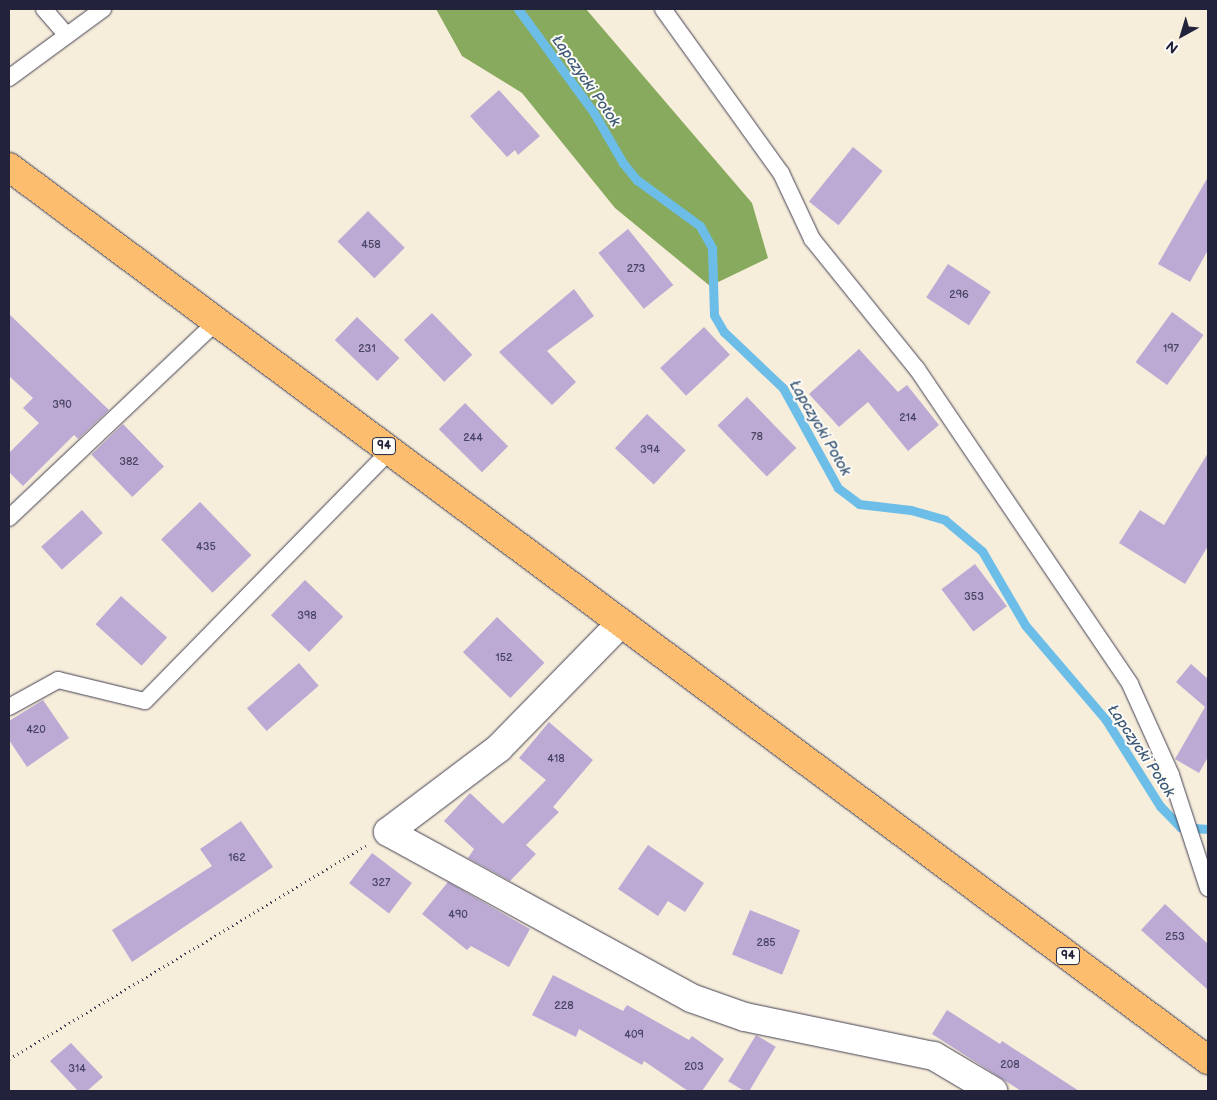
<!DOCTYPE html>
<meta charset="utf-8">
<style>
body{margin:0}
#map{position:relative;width:1217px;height:1100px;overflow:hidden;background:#f7eddb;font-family:"Balsamiq Sans",sans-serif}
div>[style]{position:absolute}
.forest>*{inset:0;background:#88aa5e}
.stream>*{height:9px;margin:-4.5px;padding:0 4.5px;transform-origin:4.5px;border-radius:4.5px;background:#6cbee8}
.building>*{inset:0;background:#bcaad5;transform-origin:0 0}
.path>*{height:3px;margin-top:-1.5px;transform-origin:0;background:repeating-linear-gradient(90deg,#424053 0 1px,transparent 0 5px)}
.roads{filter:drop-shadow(0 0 1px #424053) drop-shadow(0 0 1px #424053)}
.service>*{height:16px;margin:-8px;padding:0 8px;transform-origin:8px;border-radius:8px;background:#fff}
.minor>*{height:28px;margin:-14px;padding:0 14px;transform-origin:14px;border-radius:14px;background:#fff}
.primary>*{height:28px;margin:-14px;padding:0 14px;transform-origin:14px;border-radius:14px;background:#fcbd6f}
span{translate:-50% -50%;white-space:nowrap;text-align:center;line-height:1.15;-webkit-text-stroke:4px #fdfcf7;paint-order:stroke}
.number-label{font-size:11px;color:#484462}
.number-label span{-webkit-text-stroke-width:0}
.shield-label span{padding:1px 4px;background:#fdfcf7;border:1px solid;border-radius:4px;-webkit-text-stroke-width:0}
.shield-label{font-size:12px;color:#22223b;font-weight:700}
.water-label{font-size:15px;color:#3c5978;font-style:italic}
.frame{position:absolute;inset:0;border:10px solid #22223b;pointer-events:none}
.north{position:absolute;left:1157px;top:10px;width:50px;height:50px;-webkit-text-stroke:4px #fdfcf7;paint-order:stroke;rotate:219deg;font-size:14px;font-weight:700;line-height:20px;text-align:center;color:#22223b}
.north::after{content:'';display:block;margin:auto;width:18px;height:22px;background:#22223b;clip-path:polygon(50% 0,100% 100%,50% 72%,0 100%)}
</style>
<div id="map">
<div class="forest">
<div style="clip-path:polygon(436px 9px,586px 9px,752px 203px,768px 258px,710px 286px,615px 208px,522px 93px,462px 56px)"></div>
</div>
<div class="stream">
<div style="left:518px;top:9px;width:129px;rotate:53.8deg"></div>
<div style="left:594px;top:113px;width:58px;rotate:59.9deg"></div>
<div style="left:623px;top:163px;width:22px;rotate:51deg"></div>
<div style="left:637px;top:180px;width:78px;rotate:36.1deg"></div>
<div style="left:700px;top:226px;width:25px;rotate:61deg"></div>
<div style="left:712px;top:248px;width:67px;rotate:88.3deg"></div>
<div style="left:714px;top:315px;width:20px;rotate:60deg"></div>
<div style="left:724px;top:332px;width:81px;rotate:43.5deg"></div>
<div style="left:783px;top:388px;width:114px;rotate:61.2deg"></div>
<div style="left:838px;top:488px;width:26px;rotate:37deg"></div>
<div style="left:859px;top:504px;width:52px;rotate:6.6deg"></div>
<div style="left:911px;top:510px;width:35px;rotate:16deg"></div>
<div style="left:945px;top:520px;width:48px;rotate:40deg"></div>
<div style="left:982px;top:551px;width:86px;rotate:59.8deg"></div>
<div style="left:1025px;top:625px;width:125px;rotate:49.5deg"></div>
<div style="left:1106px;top:720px;width:102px;rotate:57.9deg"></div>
<div style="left:1160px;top:806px;width:29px;rotate:46deg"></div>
<div style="left:1180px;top:827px;width:28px;rotate:4deg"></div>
</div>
<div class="building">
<div style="clip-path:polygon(499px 90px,540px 136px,518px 155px,515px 150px,507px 157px,470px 116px)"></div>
<div style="left:853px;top:147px;width:38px;height:70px;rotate:39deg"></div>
<div style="clip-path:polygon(1208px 177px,1208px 250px,1190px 282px,1158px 264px)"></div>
<div style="left:368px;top:211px;width:52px;height:43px;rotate:45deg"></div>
<div style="left:628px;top:229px;width:72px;height:38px;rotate:51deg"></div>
<div style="left:948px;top:264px;width:51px;height:40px;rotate:33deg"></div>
<div style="clip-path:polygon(574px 289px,594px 316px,547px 351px,576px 382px,552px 405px,499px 352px)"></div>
<div style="left:1172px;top:312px;width:39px;height:62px;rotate:36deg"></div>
<div style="left:432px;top:313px;width:58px;height:39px;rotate:46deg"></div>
<div style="clip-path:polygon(9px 314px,109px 410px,78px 439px,74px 435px,23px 486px,9px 472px,9px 453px,39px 423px,23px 408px,33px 398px,9px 376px)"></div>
<div style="left:357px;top:317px;width:59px;height:32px;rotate:44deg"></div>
<div style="left:704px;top:327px;width:38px;height:60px;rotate:47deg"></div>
<div style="clip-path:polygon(859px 349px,898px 392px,907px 385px,939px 425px,908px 451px,868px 402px,839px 427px,809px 394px)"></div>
<div style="left:747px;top:397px;width:71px;height:41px;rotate:46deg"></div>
<div style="left:465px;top:403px;width:61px;height:37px;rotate:45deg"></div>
<div style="left:647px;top:414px;width:53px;height:47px;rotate:43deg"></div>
<div style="left:123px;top:424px;width:59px;height:44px;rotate:46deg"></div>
<div style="clip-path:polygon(1208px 453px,1208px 546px,1185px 584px,1119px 543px,1140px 510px,1164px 525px)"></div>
<div style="left:200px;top:502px;width:74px;height:54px;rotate:46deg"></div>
<div style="left:82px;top:510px;width:31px;height:55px;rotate:48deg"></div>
<div style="left:975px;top:564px;width:53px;height:42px;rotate:53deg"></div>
<div style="left:305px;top:580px;width:53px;height:49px;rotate:44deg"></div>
<div style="left:121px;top:596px;width:62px;height:38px;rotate:42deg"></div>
<div style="left:497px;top:617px;width:66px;height:49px;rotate:44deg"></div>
<div style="left:299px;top:663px;width:30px;height:69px;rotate:49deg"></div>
<div style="clip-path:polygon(1191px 664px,1208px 679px,1208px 757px,1199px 773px,1175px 759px,1205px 707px,1176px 682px)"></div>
<div style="clip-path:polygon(43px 700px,69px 738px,27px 767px,9px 740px,9px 721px)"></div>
<div style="clip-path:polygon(549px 722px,593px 760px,553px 807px,559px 812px,526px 845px,536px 854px,510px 881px,468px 858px,474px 849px,444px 821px,470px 793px,503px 824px,546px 780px,519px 758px)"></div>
<div style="clip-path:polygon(241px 821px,273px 867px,132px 962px,112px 930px,212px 866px,200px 849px)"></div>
<div style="clip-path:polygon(648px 845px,704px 883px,685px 912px,668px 901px,658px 916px,618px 889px)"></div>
<div style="left:372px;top:853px;width:50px;height:38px;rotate:37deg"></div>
<div style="clip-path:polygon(448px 882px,530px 929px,509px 967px,471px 946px,467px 950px,422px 914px)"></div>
<div style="clip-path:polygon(1165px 904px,1208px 944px,1208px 990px,1141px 930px)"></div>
<div style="left:750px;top:910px;width:54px;height:48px;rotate:22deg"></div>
<div style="clip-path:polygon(553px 975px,623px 1011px,627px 1005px,689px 1040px,692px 1036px,724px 1059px,702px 1091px,688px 1091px,644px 1061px,642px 1065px,579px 1029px,576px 1037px,532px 1015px)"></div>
<div style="clip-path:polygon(947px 1010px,1000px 1044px,1002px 1041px,1079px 1091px,1021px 1091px,932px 1034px)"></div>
<div style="left:756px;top:1035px;width:23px;height:54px;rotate:31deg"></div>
<div style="clip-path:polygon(71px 1043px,103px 1077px,87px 1091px,78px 1091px,50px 1061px)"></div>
</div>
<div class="path">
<div style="left:9px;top:1059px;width:416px;rotate:-30.9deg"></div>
</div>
<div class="roads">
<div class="service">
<div style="left:44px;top:9px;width:35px;rotate:49deg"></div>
<div style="left:663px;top:9px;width:202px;rotate:54.3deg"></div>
<div style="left:781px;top:173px;width:73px;rotate:64.8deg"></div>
<div style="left:812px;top:239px;width:167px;rotate:51.1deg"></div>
<div style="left:917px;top:369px;width:380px;rotate:55.9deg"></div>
<div style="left:1130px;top:684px;width:100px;rotate:65.7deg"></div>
<div style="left:1171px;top:775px;width:119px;rotate:71.9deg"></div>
<div style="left:9px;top:78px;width:117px;rotate:-36.3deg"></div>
<div style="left:9px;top:518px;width:285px;rotate:-43.4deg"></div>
<div style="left:9px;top:707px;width:56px;rotate:-28.9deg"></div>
<div style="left:58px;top:680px;width:89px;rotate:13.6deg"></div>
<div style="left:145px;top:701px;width:350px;rotate:-45.6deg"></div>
</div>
<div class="minor">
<div style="left:620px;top:624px;width:173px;rotate:134.3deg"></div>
<div style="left:499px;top:748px;width:139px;rotate:142.9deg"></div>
<div style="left:388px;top:832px;width:345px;rotate:28.7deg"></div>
<div style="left:691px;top:998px;width:57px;rotate:19.4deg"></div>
<div style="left:745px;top:1017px;width:193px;rotate:11.7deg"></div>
<div style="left:934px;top:1056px;width:69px;rotate:30.7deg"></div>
</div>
<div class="primary">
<div style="left:9px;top:167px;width:1495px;rotate:36.68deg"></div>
</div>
</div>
<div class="number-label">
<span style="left:371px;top:245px">458</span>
<span style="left:636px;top:269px">273</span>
<span style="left:959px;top:295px">296</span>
<span style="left:367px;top:349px">231</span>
<span style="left:1171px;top:349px">197</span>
<span style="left:62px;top:405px">390</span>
<span style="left:908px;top:418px">214</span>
<span style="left:757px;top:437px">78</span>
<span style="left:473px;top:438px">244</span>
<span style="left:650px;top:450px">394</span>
<span style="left:129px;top:462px">382</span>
<span style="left:206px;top:547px">435</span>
<span style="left:974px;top:597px">353</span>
<span style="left:307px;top:616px">398</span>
<span style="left:504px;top:658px">152</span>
<span style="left:36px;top:730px">420</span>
<span style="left:556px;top:759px">418</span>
<span style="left:237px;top:858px">162</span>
<span style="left:381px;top:883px">327</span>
<span style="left:458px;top:915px">490</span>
<span style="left:1175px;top:937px">253</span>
<span style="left:766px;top:943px">285</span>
<span style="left:564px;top:1006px">228</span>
<span style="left:634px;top:1035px">409</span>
<span style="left:1010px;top:1065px">208</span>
<span style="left:694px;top:1067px">203</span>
<span style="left:77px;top:1069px">314</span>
</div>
<div class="shield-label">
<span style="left:384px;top:446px">94</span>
<span style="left:1068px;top:956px">94</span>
</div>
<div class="water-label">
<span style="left:586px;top:81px;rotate:55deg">Łapczycki Potok</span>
<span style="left:820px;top:428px;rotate:60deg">Łapczycki Potok</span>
<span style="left:1141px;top:751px;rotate:56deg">Łapczycki Potok</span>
</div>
<div class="frame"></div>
<div class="north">N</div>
</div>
